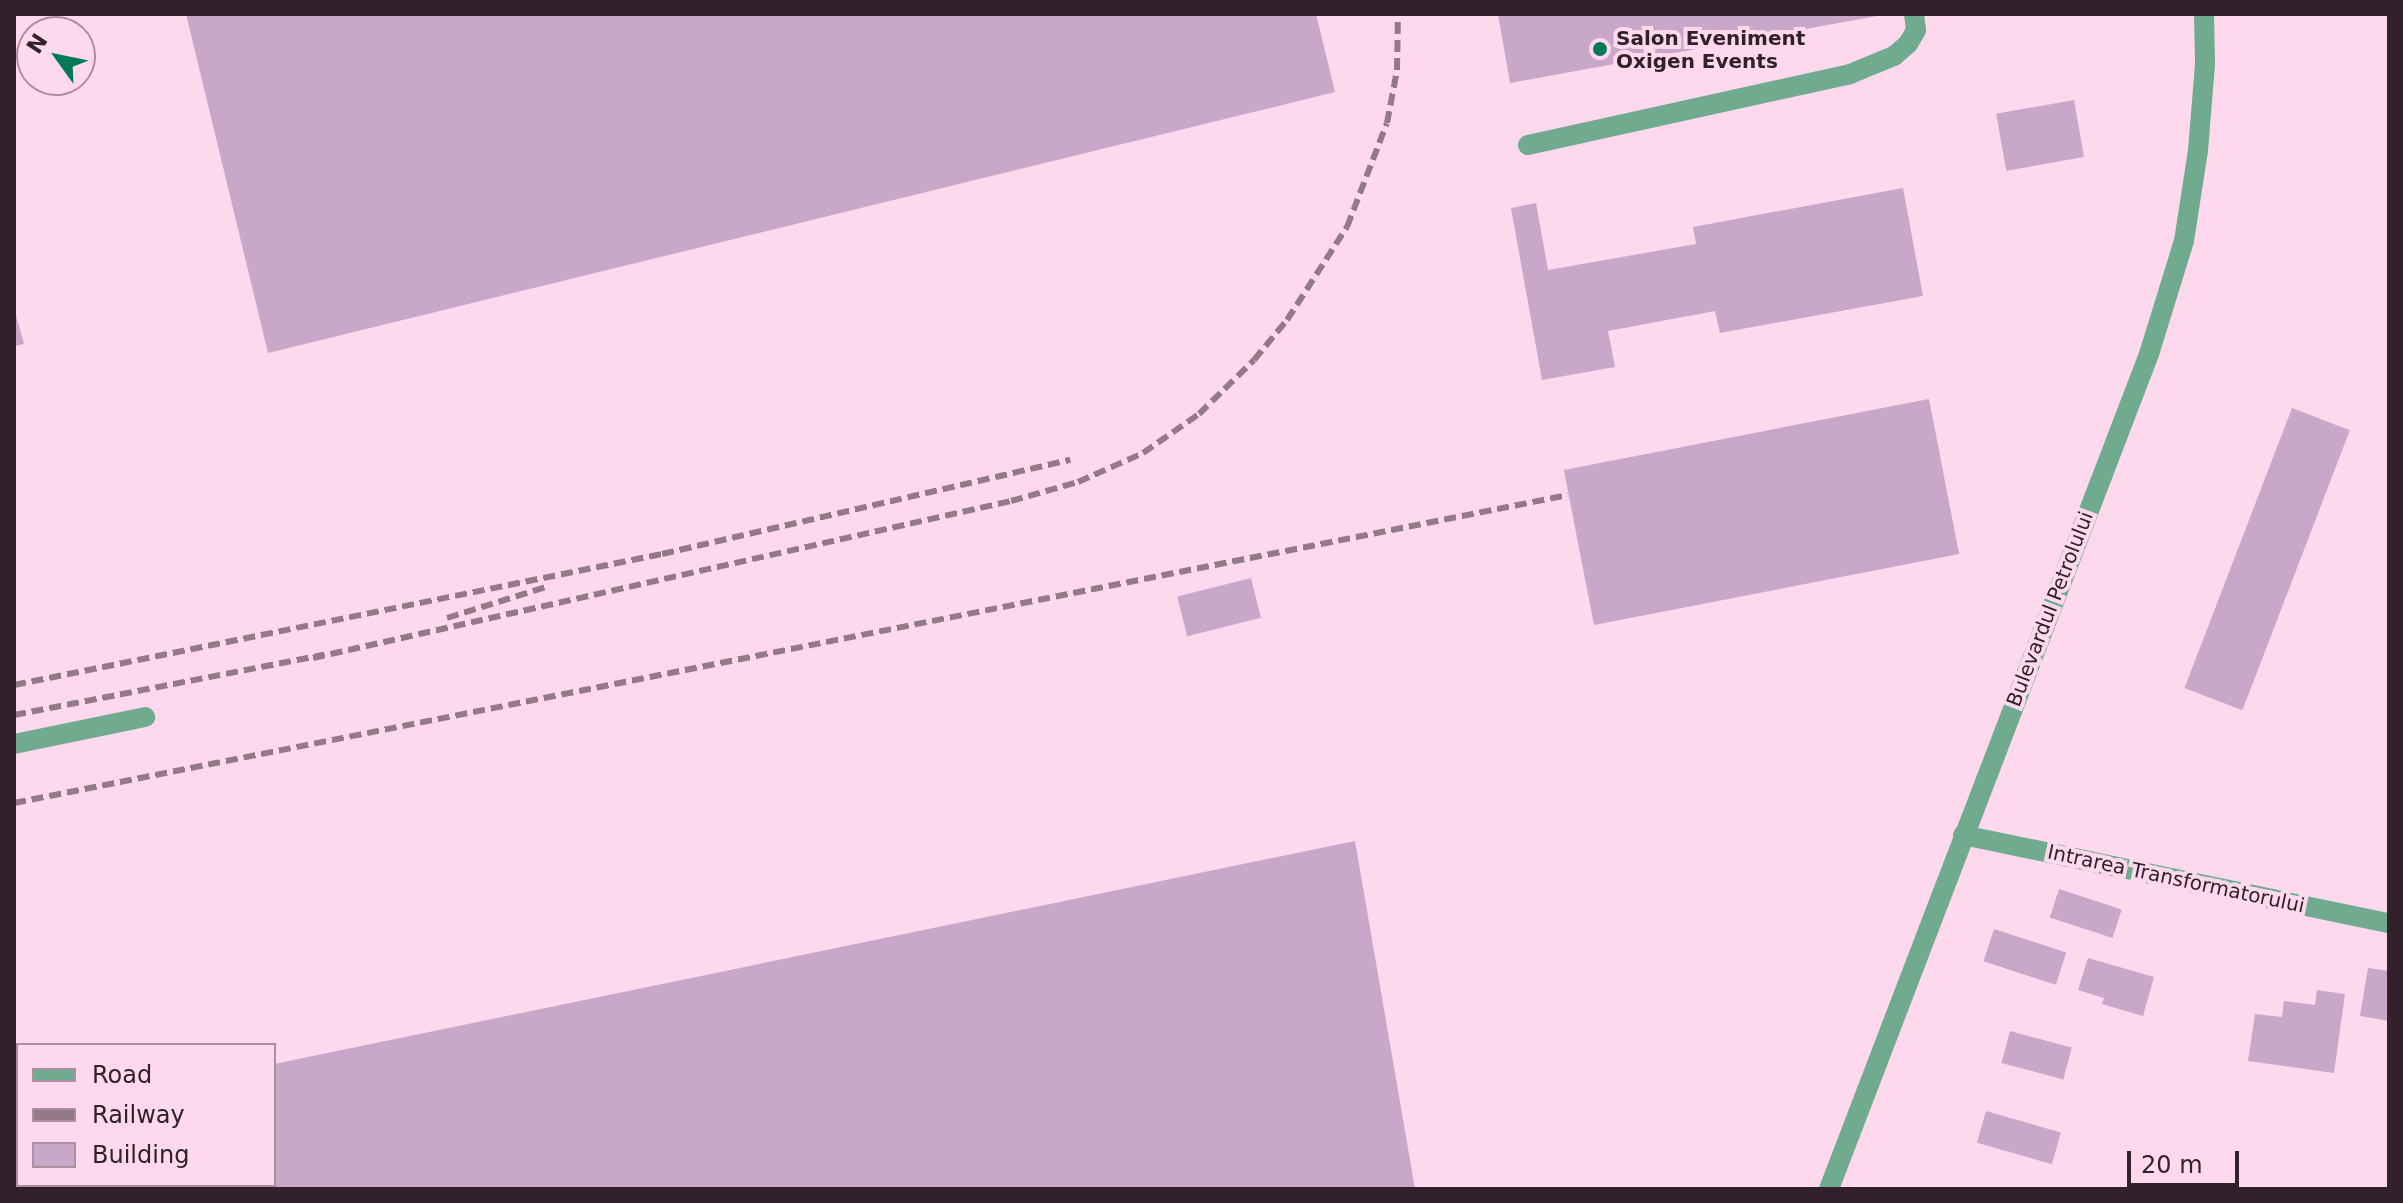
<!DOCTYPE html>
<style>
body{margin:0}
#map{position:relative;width:2403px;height:1203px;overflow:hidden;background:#fed9ed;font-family:"DejaVu Sans",sans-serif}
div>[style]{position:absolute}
.building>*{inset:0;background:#c8a7c9;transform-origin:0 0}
.minor>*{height:20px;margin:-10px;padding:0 10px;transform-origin:10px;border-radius:10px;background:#70ab90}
.rail>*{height:6px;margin-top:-3px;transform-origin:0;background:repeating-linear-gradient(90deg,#947988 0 12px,transparent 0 18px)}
.dots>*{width:22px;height:22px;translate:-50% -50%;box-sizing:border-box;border:4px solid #fed9ed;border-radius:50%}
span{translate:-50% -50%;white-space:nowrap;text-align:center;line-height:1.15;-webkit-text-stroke:8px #fed9ed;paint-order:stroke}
.poi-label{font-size:20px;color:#32212b;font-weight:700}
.left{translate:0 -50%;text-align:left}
.street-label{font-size:20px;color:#32212b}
.frame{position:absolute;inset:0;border:16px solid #32212b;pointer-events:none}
.legend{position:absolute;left:16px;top:1043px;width:260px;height:144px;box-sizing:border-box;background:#fed9ed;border:2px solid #ac8f9f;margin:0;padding:10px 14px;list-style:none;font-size:24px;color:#32212b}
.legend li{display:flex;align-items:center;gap:16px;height:40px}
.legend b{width:40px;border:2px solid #ac8f9f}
.north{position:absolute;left:16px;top:16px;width:80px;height:80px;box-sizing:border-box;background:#fed9ed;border:2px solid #ac8f9f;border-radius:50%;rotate:303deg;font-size:22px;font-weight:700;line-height:32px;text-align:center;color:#32212b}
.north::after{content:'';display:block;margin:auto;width:28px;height:36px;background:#027a57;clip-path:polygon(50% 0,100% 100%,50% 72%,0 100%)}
.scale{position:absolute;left:2127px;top:1151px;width:112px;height:36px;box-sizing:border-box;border:4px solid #32212b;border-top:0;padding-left:10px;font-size:24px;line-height:28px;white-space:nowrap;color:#32212b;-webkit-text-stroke:6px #fed9ed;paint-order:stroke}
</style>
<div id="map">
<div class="building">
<div style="clip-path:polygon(186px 14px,1316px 14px,1335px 92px,268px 353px)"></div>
<div style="clip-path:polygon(1498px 14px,1877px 14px,1877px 16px,1510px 83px)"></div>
<div style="left:2074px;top:100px;width:58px;height:79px;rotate:80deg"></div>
<div style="clip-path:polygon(1903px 188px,1923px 296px,1720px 333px,1715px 311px,1608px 331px,1615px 367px,1542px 380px,1511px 208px,1536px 203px,1548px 270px,1696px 244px,1693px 227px)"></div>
<div style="clip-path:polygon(14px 308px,24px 344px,14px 346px)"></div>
<div style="left:1929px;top:399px;width:158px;height:372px;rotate:79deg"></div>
<div style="left:2292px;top:408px;width:62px;height:300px;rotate:21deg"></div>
<div style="left:1251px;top:578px;width:41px;height:76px;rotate:76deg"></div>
<div style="clip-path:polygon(1355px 841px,1415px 1189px,14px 1189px,14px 1117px,18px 1116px,18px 1185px,274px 1185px,274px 1064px)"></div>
<div style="left:2059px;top:889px;width:66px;height:30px;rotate:18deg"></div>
<div style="left:1994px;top:929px;width:76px;height:34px;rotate:18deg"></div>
<div style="clip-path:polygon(2088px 958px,2154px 977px,2143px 1016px,2102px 1004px,2104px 998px,2078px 990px)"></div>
<div style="clip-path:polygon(2368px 968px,2389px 971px,2389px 1021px,2360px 1016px)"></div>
<div style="clip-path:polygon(2317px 990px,2345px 994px,2334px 1073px,2248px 1061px,2255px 1014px,2282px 1017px,2284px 1001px,2315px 1005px)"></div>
<div style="left:2010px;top:1031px;width:64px;height:33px;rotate:15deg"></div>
<div style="left:1986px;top:1111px;width:78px;height:33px;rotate:16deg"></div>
</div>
<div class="minor">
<div style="left:1528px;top:145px;width:330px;rotate:-12.4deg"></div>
<div style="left:1850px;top:74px;width:48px;rotate:-22.2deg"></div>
<div style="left:1894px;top:56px;width:18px;rotate:-41deg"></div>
<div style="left:1908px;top:44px;width:16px;rotate:-60deg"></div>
<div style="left:1916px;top:30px;width:16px;rotate:-97deg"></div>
<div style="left:14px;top:744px;width:134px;rotate:-11.6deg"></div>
<div style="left:1963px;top:835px;width:435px;rotate:11.7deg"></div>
<div style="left:1829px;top:1189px;width:894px;rotate:-69.03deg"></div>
<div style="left:2149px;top:354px;width:118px;rotate:-72.8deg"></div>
<div style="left:2184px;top:241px;width:91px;rotate:-81.2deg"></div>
<div style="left:2198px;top:151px;width:87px;rotate:-85.4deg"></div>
<div style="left:2205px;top:64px;width:50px;rotate:-91.1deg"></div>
</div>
<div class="rail">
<div style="left:447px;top:618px;width:104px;rotate:-17.4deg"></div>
<div style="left:313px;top:658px;width:715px;rotate:-12.68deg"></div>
<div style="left:1011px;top:501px;width:70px;rotate:-15.8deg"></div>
<div style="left:1078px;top:482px;width:71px;rotate:-24deg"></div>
<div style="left:1143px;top:453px;width:68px;rotate:-34.9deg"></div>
<div style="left:1199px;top:414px;width:77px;rotate:-44.5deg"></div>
<div style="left:1254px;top:360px;width:52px;rotate:-50.5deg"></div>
<div style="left:1287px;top:320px;width:111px;rotate:-57.2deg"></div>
<div style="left:1347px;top:227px;width:111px;rotate:-69deg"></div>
<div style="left:1387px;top:123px;width:54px;rotate:-79.3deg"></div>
<div style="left:1397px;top:70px;width:56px;rotate:-89deg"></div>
<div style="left:14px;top:685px;width:661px;rotate:-11.43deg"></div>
<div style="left:662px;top:554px;width:419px;rotate:-13deg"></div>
<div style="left:14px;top:715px;width:316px;rotate:-11deg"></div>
<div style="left:14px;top:803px;width:1584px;rotate:-11.21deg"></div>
</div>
<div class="dots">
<div style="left:1600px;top:49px;background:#027a57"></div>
</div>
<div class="poi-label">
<span class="left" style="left:1616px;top:50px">Salon Eveniment<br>Oxigen Events</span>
</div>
<div class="street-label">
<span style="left:2050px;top:609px;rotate:-69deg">Bulevardul Petrolului</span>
<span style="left:2176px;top:879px;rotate:12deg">Intrarea Transformatorului</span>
</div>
<div class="frame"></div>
<ul class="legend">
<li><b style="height:10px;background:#70ab90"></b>Road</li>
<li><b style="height:10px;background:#947988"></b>Railway</li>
<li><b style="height:22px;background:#c8a7c9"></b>Building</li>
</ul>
<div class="north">N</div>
<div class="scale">20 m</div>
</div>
